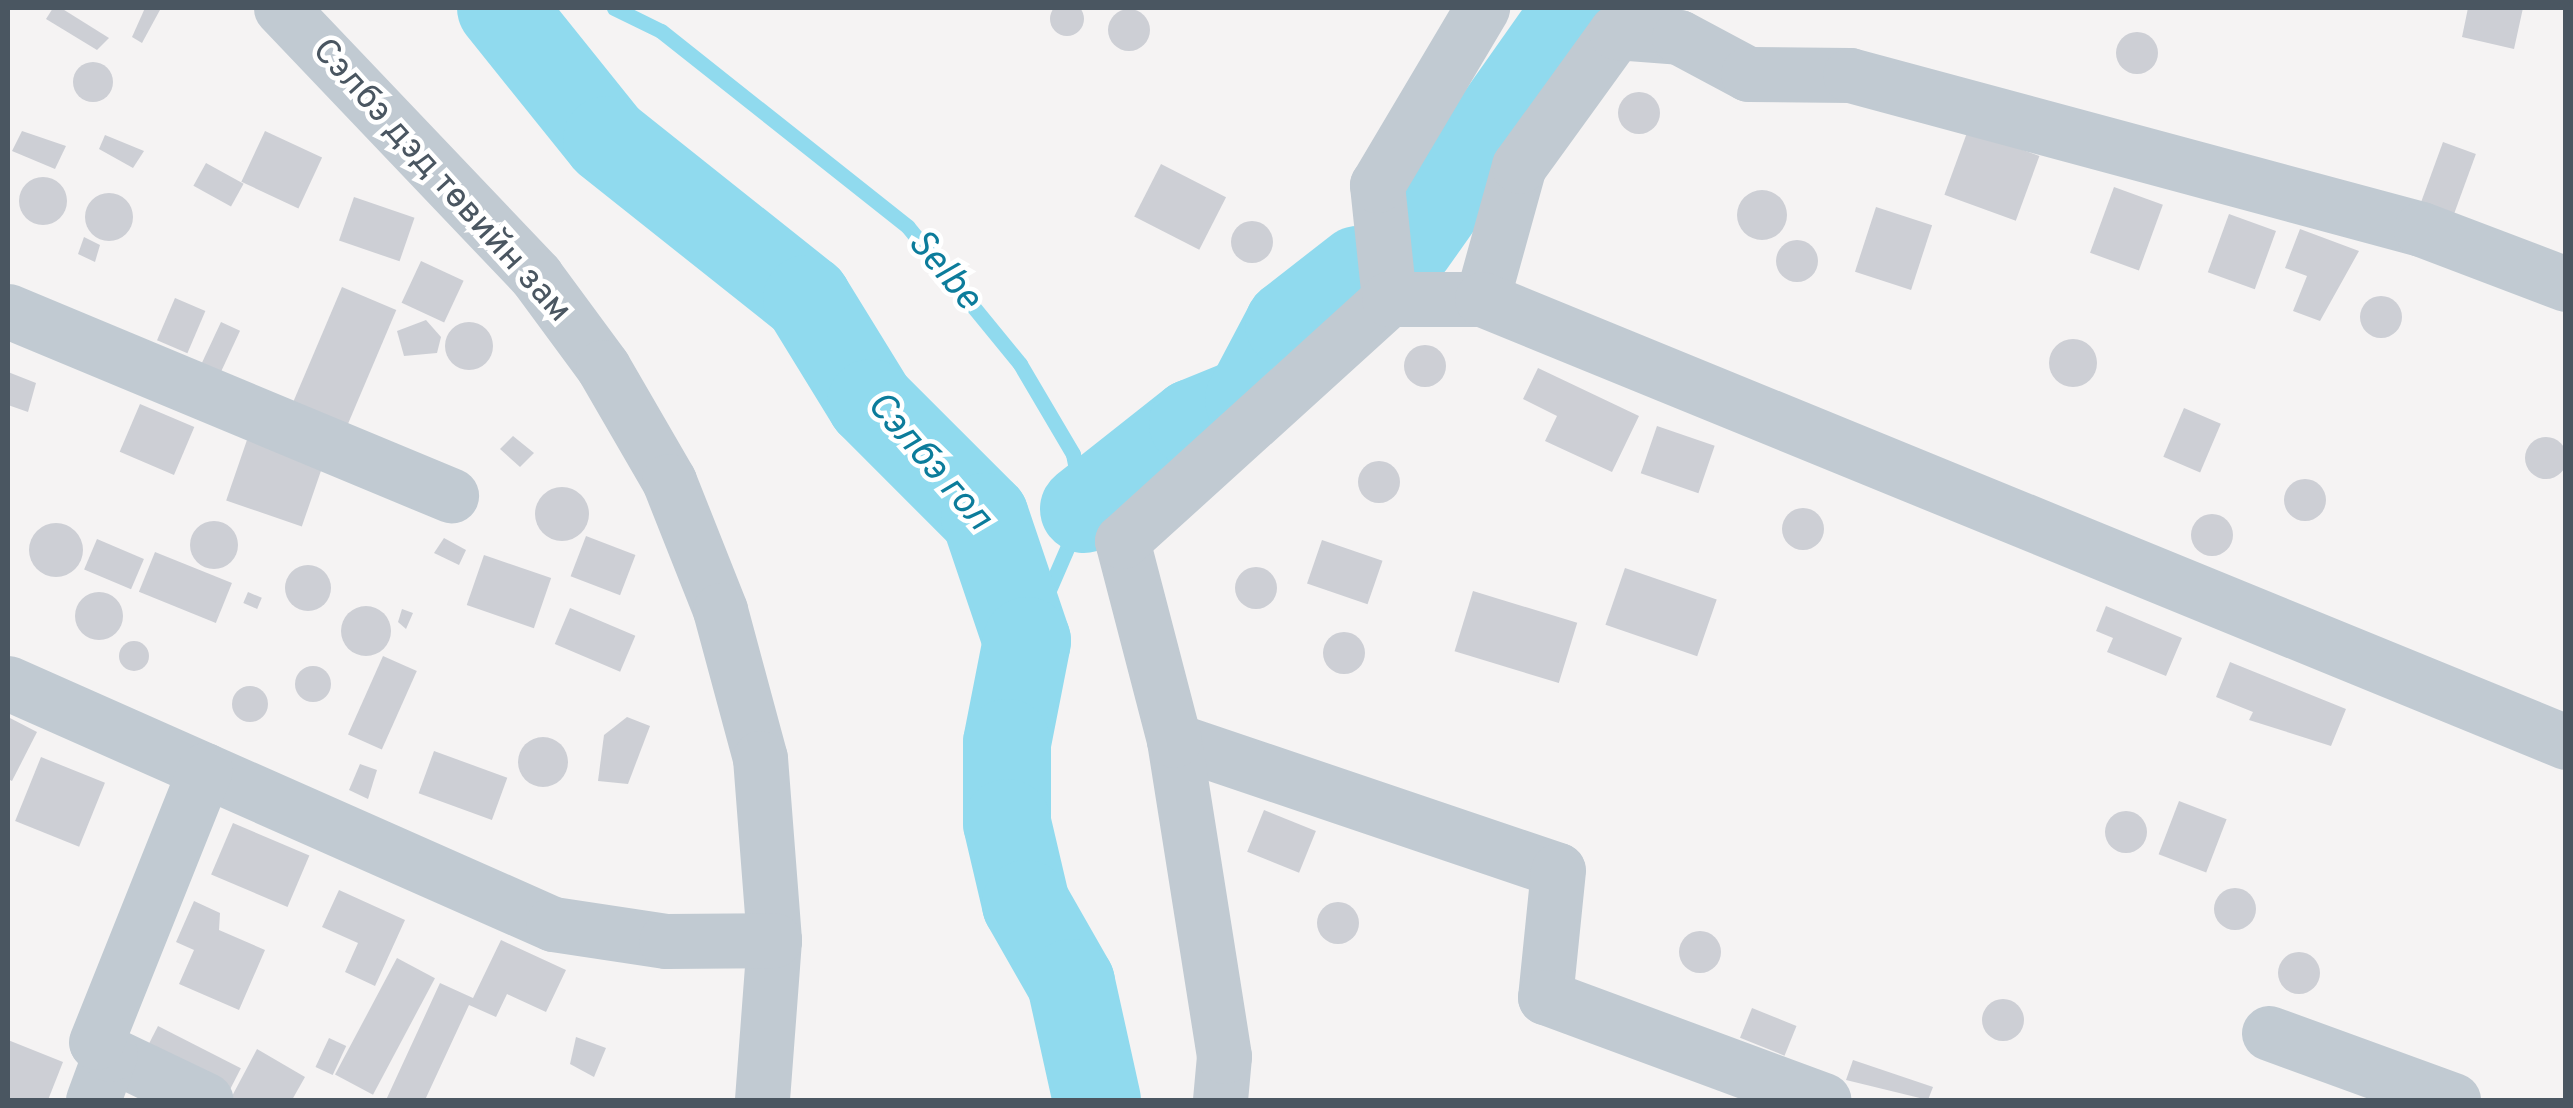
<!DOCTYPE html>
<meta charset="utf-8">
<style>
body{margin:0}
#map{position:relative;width:2573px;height:1108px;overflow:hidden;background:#f5f3f3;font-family:Overpass,sans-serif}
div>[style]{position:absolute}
.stream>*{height:15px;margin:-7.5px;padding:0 7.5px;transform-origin:7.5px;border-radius:7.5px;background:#90daee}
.river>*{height:88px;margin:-44px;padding:0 44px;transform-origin:44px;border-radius:44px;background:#90daee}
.building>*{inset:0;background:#cdcfd5;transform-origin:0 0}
.round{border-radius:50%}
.minor>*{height:55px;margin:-27.5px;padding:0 27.5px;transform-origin:27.5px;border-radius:27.5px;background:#c1cad2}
span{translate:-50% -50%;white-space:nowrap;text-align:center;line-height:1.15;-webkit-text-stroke:9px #fff;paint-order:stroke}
.street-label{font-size:35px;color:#4a5661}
.water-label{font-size:38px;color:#0c7c9b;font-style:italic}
.frame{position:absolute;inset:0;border:10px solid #4a5661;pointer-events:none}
</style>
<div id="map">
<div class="stream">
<div style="left:614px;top:8px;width:52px;rotate:26.1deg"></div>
<div style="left:661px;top:31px;width:315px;rotate:38.4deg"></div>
<div style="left:908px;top:227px;width:177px;rotate:50.7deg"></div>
<div style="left:1020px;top:364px;width:104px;rotate:59.5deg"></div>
<div style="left:1073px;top:454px;width:56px;rotate:78.7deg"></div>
<div style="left:1084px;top:509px;width:144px;rotate:113.4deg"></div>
</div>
<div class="river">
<div style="left:501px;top:8px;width:169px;rotate:51.2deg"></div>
<div style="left:607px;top:140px;width:256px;rotate:38.5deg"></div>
<div style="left:807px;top:299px;width:122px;rotate:58.4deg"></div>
<div style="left:871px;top:403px;width:161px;rotate:45deg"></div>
<div style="left:985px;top:517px;width:131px;rotate:71.3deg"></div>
<div style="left:1027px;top:641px;width:104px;rotate:101.1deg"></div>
<div style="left:1007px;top:743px;width:80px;rotate:90deg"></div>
<div style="left:1007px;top:823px;width:83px;rotate:76.8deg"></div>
<div style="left:1026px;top:904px;width:91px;rotate:60.3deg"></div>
<div style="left:1071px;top:983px;width:120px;rotate:77.5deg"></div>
<div style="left:1410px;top:245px;width:290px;rotate:-54.8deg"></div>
<div style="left:1084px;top:509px;width:139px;rotate:-38.3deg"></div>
<div style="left:1193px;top:423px;width:61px;rotate:-22.3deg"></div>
<div style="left:1249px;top:400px;width:86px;rotate:-62.2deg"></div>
<div style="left:1289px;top:324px;width:88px;rotate:-38deg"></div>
</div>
<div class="building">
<div class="round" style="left:1050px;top:2px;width:34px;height:34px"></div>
<div style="clip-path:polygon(53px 8px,61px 8px,109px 38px,97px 50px,46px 19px)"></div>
<div style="clip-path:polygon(145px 8px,161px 8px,142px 43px,132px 37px)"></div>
<div style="clip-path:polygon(2468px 8px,2523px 8px,2514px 49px,2462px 37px)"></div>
<div class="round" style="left:1108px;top:9px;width:42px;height:42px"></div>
<div class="round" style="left:2116px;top:32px;width:42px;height:42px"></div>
<div class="round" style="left:73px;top:62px;width:40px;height:40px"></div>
<div class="round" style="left:1618px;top:92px;width:42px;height:42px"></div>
<div style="left:1968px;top:130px;width:76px;height:69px;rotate:20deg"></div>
<div style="clip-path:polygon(22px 131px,66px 146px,55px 169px,12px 151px)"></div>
<div style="left:265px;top:131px;width:63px;height:56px;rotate:25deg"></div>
<div style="clip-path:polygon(105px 135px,144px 151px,133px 168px,99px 149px)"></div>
<div style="left:2443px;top:142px;width:35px;height:65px;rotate:20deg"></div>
<div style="left:206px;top:163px;width:43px;height:26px;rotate:29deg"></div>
<div style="left:1161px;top:164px;width:73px;height:59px;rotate:27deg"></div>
<div class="round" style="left:19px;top:177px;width:48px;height:48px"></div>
<div style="left:2114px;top:187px;width:52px;height:70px;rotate:20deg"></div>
<div class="round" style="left:1737px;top:190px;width:50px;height:50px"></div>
<div class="round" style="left:85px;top:193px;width:48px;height:48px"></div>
<div style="left:354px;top:197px;width:64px;height:46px;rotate:19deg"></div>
<div style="left:1876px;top:207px;width:59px;height:68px;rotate:18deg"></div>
<div style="left:2229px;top:214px;width:50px;height:62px;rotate:20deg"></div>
<div class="round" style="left:1231px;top:221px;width:42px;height:42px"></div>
<div style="clip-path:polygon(2300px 229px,2359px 251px,2320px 321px,2293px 311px,2307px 276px,2285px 268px)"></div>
<div style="clip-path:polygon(84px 237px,100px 245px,95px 262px,78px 254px)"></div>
<div class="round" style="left:1776px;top:240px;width:42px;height:42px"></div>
<div style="left:421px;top:261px;width:47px;height:46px;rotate:25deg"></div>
<div style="left:342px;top:287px;width:59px;height:132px;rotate:23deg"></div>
<div class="round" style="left:2360px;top:296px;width:42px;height:42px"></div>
<div style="left:175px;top:298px;width:33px;height:46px;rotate:23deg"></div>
<div style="clip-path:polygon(426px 320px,441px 337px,437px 353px,404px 356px,397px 331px)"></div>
<div style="left:221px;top:322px;width:21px;height:45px;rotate:25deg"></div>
<div class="round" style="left:445px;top:322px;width:48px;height:48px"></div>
<div class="round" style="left:2049px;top:339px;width:48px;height:48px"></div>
<div class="round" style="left:1404px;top:345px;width:42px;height:42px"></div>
<div style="clip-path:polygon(1538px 368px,1639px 416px,1612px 472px,1545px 441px,1557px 416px,1523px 399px)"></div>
<div style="clip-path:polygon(8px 372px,36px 383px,28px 412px,8px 405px)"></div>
<div style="left:140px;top:404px;width:59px;height:52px;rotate:23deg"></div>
<div style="left:2184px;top:408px;width:40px;height:53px;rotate:23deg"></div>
<div style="left:1657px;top:426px;width:61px;height:50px;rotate:19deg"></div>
<div style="clip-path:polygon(513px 436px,534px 453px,520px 467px,500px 449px)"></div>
<div class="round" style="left:2525px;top:437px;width:42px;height:42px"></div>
<div style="left:247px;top:440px;width:80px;height:64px;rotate:19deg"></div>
<div class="round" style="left:1358px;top:461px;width:42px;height:42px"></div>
<div class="round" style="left:2284px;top:479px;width:42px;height:42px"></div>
<div class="round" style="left:535px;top:487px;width:54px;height:54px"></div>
<div class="round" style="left:1782px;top:508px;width:42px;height:42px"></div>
<div class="round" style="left:2191px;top:514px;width:42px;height:42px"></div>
<div class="round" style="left:190px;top:521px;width:48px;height:48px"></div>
<div class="round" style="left:29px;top:523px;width:54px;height:54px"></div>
<div style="left:586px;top:536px;width:53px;height:43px;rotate:21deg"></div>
<div style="clip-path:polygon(444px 538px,466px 550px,459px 565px,434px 553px)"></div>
<div style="left:97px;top:539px;width:51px;height:33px;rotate:23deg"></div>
<div style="left:1322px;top:540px;width:64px;height:46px;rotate:19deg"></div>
<div style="left:155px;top:552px;width:83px;height:43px;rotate:22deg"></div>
<div style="left:484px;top:555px;width:71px;height:53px;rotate:19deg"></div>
<div class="round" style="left:285px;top:565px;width:46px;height:46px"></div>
<div class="round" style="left:1235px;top:567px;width:42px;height:42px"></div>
<div style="left:1625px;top:568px;width:97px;height:60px;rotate:19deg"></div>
<div style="left:1473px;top:591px;width:109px;height:63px;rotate:17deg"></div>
<div style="left:248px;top:592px;width:15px;height:12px;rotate:23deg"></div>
<div class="round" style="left:75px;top:592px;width:48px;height:48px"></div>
<div class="round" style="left:341px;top:606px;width:50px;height:50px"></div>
<div style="clip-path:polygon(2106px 606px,2182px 638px,2166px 676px,2107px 652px,2113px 638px,2096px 631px)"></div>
<div style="left:570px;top:608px;width:71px;height:39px;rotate:23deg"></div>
<div style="clip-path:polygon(402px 609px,413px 613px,406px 629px,398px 622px)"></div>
<div class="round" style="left:1323px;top:632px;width:42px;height:42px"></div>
<div class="round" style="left:119px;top:641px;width:30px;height:30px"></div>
<div style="left:383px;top:656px;width:37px;height:86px;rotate:24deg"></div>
<div style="clip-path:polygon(2230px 662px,2346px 709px,2331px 746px,2249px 720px,2253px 712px,2216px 697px)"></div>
<div class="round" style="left:295px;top:666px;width:36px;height:36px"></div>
<div class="round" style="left:232px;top:686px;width:36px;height:36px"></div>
<div style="clip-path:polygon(8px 717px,37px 732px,12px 781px,8px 779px)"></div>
<div style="clip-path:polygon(627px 717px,650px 726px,628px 784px,598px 781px,604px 735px)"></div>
<div class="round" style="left:518px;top:737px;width:50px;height:50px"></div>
<div style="left:434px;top:751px;width:78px;height:45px;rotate:20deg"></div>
<div style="left:41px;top:757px;width:69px;height:69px;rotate:22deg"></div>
<div style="clip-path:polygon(360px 764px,377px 770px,368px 799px,349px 790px)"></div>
<div style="left:2179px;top:801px;width:51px;height:57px;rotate:21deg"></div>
<div style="left:1264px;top:810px;width:56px;height:45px;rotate:22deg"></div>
<div class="round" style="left:2105px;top:811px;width:42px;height:42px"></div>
<div style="left:233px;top:823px;width:83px;height:56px;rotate:23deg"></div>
<div class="round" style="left:2214px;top:888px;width:42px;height:42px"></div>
<div style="clip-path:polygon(339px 890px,405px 920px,375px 986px,345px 972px,358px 943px,322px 927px)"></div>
<div style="clip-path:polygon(194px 901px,220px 913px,219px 930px,265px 950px,239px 1010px,179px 984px,194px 950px,176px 942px)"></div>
<div class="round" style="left:1317px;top:902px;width:42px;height:42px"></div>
<div class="round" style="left:1679px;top:931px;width:42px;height:42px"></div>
<div style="clip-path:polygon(501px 940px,566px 970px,546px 1012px,507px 994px,496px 1017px,469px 1005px,425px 1100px,386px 1100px,440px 983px,473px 998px)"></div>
<div class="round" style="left:2278px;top:952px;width:42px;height:42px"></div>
<div style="left:397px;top:958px;width:43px;height:132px;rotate:28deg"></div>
<div class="round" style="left:1982px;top:999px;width:42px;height:42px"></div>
<div style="left:1752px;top:1008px;width:48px;height:32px;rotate:22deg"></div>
<div style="left:158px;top:1026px;width:93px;height:34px;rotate:27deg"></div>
<div style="clip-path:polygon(576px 1037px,606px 1048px,594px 1077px,570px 1064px)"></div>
<div style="left:329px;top:1038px;width:19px;height:32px;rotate:25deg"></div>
<div style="clip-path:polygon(8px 1040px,63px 1062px,48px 1100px,8px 1100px)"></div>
<div style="clip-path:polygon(257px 1049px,305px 1077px,292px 1100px,231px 1098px)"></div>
<div style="clip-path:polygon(1853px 1060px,1933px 1087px,1928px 1100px,1846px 1080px)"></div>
</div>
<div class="minor">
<div style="left:281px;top:8px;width:370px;rotate:46.4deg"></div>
<div style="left:536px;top:276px;width:113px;rotate:53.6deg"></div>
<div style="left:603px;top:367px;width:132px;rotate:59.9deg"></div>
<div style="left:669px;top:481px;width:139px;rotate:68.4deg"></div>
<div style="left:720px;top:610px;width:153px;rotate:74.9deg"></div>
<div style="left:760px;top:758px;width:183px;rotate:85.6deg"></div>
<div style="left:774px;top:940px;width:160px;rotate:94.3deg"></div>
<div style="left:1389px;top:299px;width:115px;rotate:-96deg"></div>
<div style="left:1377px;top:185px;width:206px;rotate:-59.3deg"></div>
<div style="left:1482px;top:299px;width:138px;rotate:-74.5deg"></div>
<div style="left:1519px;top:166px;width:165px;rotate:-54.1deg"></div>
<div style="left:1616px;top:32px;width:63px;rotate:4.5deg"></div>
<div style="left:1679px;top:37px;width:78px;rotate:28.2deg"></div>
<div style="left:1748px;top:74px;width:102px;rotate:0.6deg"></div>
<div style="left:1850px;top:75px;width:591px;rotate:15.09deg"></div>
<div style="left:2421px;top:229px;width:155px;rotate:20.8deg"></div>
<div style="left:8px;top:311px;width:480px;rotate:22.6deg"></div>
<div style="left:8px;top:683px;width:596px;rotate:23.86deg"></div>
<div style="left:553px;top:924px;width:114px;rotate:8.6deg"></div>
<div style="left:666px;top:941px;width:108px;rotate:-0.5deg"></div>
<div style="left:1174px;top:740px;width:405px;rotate:18.7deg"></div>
<div style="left:1558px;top:870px;width:128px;rotate:95.8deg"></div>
<div style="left:1545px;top:997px;width:297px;rotate:20.3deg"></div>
<div style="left:2269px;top:1033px;width:196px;rotate:20deg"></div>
<div style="left:110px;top:1054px;width:106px;rotate:25.6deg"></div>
<div style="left:93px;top:1100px;width:49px;rotate:-69.7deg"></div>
<div style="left:110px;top:1054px;width:18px;rotate:-139deg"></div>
<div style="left:96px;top:1042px;width:293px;rotate:-68.2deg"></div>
<div style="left:1220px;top:1100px;width:44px;rotate:-84.8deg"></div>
<div style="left:1224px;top:1056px;width:320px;rotate:-99deg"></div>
<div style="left:1174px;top:740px;width:206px;rotate:-104.6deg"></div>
<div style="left:1122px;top:541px;width:360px;rotate:-42.2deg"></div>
<div style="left:1389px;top:299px;width:93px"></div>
<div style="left:1482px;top:299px;width:1171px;rotate:22.23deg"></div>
</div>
<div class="street-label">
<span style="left:441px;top:181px;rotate:48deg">Сэлбэ дэд төвийн зам</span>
</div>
<div class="water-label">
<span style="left:943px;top:271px;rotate:50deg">Selbe</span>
<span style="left:928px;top:462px;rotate:49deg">Сэлбэ гол</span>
</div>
<div class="frame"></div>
</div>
